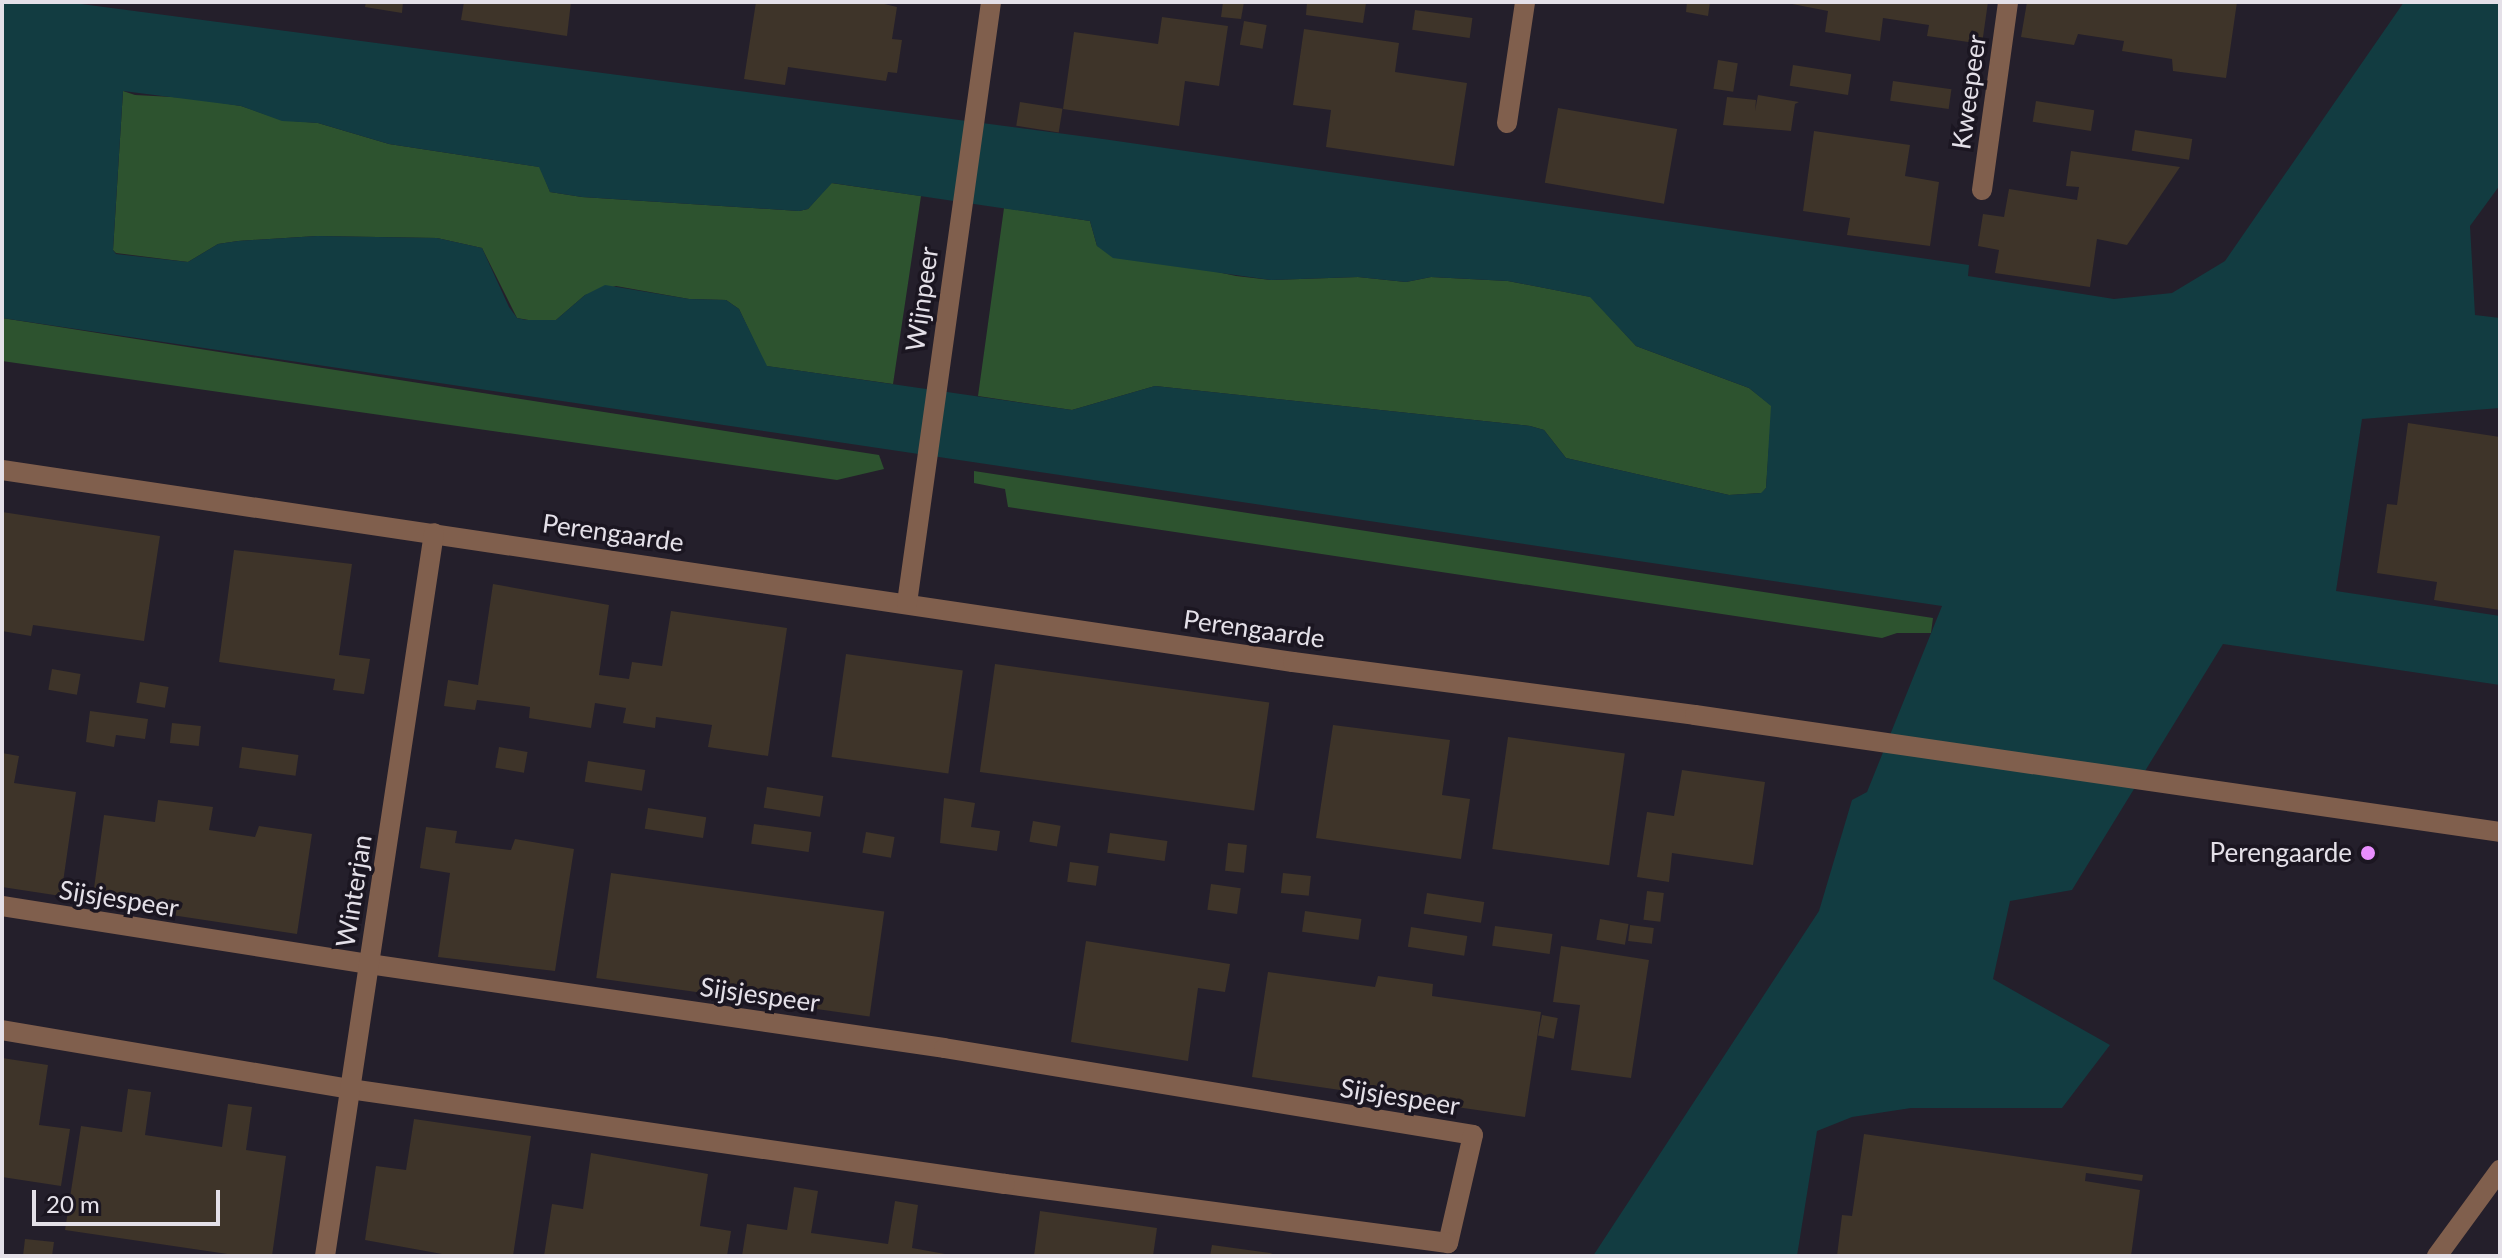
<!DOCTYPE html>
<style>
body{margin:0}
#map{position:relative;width:2502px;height:1258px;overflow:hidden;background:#241f2b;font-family:Lato,sans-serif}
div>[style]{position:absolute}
.green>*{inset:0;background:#2d532f}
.water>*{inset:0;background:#123c41}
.building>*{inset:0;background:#3e3429;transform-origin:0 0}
.minor>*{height:20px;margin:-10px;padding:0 10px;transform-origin:10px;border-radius:10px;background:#805f4d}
.dots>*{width:22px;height:22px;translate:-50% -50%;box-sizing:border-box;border:4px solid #1b1621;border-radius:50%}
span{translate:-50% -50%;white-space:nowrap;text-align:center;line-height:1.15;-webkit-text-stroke:7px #1b1621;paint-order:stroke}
.street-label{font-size:26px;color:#e4e0e8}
.poi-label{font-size:26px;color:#e4e0e8}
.right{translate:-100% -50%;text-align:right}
.frame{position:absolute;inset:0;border:4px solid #e4e0e8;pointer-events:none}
.scale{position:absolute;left:32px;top:1190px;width:188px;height:36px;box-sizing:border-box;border:4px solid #e4e0e8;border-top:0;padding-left:10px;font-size:24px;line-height:28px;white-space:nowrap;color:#e4e0e8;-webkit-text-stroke:6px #1b1621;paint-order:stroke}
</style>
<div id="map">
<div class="green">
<div style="clip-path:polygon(123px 91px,135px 95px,191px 98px,241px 106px,282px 120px,318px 123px,389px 144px,540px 167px,550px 192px,582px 197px,799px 211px,808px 209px,831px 183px,921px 196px,893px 384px,766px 366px,739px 309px,726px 300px,689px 299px,616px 286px,585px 295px,556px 320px,546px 323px,517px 318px,482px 248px,437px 238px,317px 236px,238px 241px,218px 244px,188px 262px,116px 253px,113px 250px)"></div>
<div style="clip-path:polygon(1004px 208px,1090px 221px,1097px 246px,1236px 276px,1271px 280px,1358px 277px,1406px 282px,1431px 277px,1508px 281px,1591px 297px,1636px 346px,1749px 388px,1772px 406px,1766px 488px,1762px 493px,1729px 495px,1566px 458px,1544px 430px,1530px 426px,1155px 386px,1072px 410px,978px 396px)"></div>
<div style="clip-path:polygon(2px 318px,879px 455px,884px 469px,837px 480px,2px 361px)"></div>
<div style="clip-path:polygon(974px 471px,1933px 618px,1931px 633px,1897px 633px,1882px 638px,1008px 507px,1005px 489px,974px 483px)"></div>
</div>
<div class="water">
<div style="clip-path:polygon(evenodd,2px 2px,66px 2px,1103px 139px,1969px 265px,1968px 276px,2114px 299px,2172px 293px,2225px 261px,2404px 2px,2500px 2px,2500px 185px,2470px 226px,2475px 315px,2500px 318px,2500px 408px,2362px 419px,2336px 591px,2500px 616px,2500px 685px,2223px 644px,2072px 890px,2010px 901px,1993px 979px,2110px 1045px,2062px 1108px,1911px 1108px,1852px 1117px,1817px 1131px,1797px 1256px,1593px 1256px,1819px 911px,1852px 800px,1867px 792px,1942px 606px,2px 318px,2px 2px,123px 91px,241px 106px,282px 121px,318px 123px,389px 144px,539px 167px,550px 192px,582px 197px,799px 211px,808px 209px,832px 183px,1090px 221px,1097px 246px,1113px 258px,1271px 280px,1358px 277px,1406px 282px,1431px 277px,1508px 281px,1590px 297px,1636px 346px,1749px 388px,1771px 406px,1766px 488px,1761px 493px,1729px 495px,1566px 458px,1544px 430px,1530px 426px,1155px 386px,1072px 410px,767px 366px,739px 309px,726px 300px,689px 299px,605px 285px,585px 295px,556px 320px,526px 320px,517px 318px,509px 307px,482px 248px,437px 238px,317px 236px,238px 241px,218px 244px,188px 262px,116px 254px,113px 250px,123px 91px)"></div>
</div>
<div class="building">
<div style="clip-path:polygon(366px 2px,403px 2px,402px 13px,365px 7px)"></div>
<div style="clip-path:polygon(464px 2px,571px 2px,567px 36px,461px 20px)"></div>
<div style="clip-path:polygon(756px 2px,876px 2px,897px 7px,892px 39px,902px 40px,897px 73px,888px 72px,886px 81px,788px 67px,785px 85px,744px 79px)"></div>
<div style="clip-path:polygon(1223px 2px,1244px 2px,1241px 19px,1221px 17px)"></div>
<div style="clip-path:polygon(1307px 2px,1366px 3px,1363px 23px,1306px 15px)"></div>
<div style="clip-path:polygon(1687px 2px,1710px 2px,1708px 16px,1686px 12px)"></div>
<div style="clip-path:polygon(1782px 2px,1988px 2px,1982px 44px,1927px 36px,1929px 25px,1883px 18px,1880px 41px,1825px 32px,1828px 11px)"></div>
<div style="clip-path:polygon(2027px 2px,2237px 2px,2226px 78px,2173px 71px,2172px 59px,2122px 51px,2124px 41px,2078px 34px,2074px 45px,2021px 37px)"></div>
<div style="left:1415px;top:10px;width:58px;height:20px;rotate:8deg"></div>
<div style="clip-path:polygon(1162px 17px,1228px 26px,1219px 86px,1185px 81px,1179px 126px,1063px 109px,1074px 32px,1158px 44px)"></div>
<div style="left:1244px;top:21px;width:23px;height:24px;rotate:10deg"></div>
<div style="clip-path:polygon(1304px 29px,1399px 43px,1395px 72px,1467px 83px,1454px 166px,1326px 147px,1331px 110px,1293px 105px)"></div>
<div style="left:1718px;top:60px;width:20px;height:29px;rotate:9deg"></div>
<div style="left:1793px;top:65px;width:59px;height:21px;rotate:9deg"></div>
<div style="left:1893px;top:81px;width:59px;height:20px;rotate:8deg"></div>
<div style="clip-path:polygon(1758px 95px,1799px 102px,1795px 104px,1791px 131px,1723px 125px,1727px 97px,1756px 100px,1755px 111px)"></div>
<div style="left:2036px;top:101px;width:59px;height:21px;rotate:9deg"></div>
<div style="left:1020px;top:102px;width:43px;height:24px;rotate:9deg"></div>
<div style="left:1558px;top:108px;width:121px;height:76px;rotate:10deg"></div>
<div style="left:2135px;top:130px;width:58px;height:21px;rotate:9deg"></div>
<div style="clip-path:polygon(1814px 131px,1910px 145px,1905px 176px,1939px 182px,1930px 246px,1847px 235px,1850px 218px,1803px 211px)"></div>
<div style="clip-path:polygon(2071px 151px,2180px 167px,2127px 245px,2097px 239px,2090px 287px,1995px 273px,1999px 250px,1978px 246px,1983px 214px,2004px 217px,2009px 189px,2077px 200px,2079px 187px,2066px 186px)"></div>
<div style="clip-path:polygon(2408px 423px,2500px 437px,2500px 610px,2434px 600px,2437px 582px,2377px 573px,2387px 504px,2397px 505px)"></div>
<div style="clip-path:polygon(2px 512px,160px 536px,144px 641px,33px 625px,31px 636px,2px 631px)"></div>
<div style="clip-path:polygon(234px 550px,352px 564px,339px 655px,370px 659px,364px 694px,333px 690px,335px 679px,219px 662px)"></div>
<div style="clip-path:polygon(493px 584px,609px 605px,599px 675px,629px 679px,632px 662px,662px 666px,671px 611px,787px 628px,768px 756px,708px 747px,712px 725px,656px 717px,655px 728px,623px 723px,626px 708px,595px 703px,591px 728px,529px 718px,530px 707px,524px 706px,477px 700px,475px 710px,444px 706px,448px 680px,478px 685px)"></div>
<div style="left:846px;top:654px;width:118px;height:104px;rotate:8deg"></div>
<div style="left:995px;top:664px;width:277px;height:109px;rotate:8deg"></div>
<div style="left:52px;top:669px;width:29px;height:21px;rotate:10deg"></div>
<div style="left:140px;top:682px;width:29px;height:21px;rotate:10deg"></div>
<div style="clip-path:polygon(90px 711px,148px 719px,145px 739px,116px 735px,114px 747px,86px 742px)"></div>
<div style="left:172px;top:723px;width:29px;height:20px;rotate:6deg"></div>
<div style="clip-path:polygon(1333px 725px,1450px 740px,1442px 795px,1470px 799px,1461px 859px,1316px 838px)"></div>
<div style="left:1508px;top:737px;width:118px;height:113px;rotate:8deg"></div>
<div style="left:242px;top:747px;width:57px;height:21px;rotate:8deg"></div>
<div style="left:499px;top:747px;width:29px;height:21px;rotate:10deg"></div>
<div style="clip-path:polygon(2px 753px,19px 756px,14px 783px,76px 792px,61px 896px,2px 887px)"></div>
<div style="left:588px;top:761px;width:58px;height:21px;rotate:9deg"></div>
<div style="clip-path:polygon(1682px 770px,1765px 782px,1753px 865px,1672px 853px,1669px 882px,1637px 877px,1647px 812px,1674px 816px)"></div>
<div style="left:767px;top:787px;width:57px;height:21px;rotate:9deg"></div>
<div style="clip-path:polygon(944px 798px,975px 803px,971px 827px,1000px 831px,997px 851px,940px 843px)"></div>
<div style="clip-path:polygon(158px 800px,213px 807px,209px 830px,255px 837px,259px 826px,312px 834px,297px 934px,92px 903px,104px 815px,155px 822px)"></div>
<div style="left:648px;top:808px;width:59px;height:21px;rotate:9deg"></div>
<div style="left:1033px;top:821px;width:28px;height:21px;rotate:10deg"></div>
<div style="left:754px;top:824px;width:58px;height:20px;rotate:8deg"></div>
<div style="clip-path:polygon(426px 827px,457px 831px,455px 843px,511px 850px,515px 839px,574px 849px,555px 971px,438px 957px,450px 873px,420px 868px)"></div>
<div style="left:866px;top:832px;width:29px;height:21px;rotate:10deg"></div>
<div style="left:1110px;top:833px;width:58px;height:20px;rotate:8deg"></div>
<div style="left:1228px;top:843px;width:19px;height:28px;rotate:6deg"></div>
<div style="left:1070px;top:862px;width:29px;height:20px;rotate:8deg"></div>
<div style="left:611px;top:873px;width:276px;height:106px;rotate:8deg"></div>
<div style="left:1283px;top:873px;width:28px;height:20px;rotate:6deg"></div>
<div style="left:1211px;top:884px;width:30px;height:26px;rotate:8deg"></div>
<div style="left:1647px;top:891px;width:17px;height:29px;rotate:7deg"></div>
<div style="left:1427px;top:893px;width:58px;height:21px;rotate:9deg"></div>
<div style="left:1305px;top:911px;width:57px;height:21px;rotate:8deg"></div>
<div style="left:1600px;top:919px;width:29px;height:21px;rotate:10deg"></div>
<div style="left:1630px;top:925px;width:24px;height:16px;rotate:7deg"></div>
<div style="left:1495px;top:926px;width:58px;height:20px;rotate:8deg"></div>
<div style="left:1411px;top:927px;width:57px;height:20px;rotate:9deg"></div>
<div style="clip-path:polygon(1086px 941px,1230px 964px,1225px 992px,1198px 988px,1188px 1061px,1071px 1042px)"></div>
<div style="clip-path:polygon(1561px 946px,1649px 960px,1631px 1078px,1571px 1070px,1580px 1005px,1553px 1002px)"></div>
<div style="clip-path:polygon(1268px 972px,1375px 987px,1378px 976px,1433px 984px,1432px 996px,1541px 1012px,1525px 1117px,1252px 1077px)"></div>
<div style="left:1542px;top:1015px;width:16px;height:21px;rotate:11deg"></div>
<div style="clip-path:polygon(2px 1058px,48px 1065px,39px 1125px,70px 1129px,61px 1186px,2px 1177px)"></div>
<div style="clip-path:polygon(128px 1089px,151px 1092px,145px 1135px,222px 1147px,228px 1104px,252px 1107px,246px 1150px,286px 1156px,272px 1256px,241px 1256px,65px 1230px,81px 1126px,122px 1132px)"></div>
<div style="clip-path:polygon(414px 1119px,531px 1136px,513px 1256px,453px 1256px,365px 1240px,376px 1166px,406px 1170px)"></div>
<div style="clip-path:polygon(1864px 1134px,2143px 1175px,2142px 1181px,2086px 1173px,2085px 1181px,2140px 1190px,2131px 1256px,1837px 1256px,1842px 1215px,1852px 1216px)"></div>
<div style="clip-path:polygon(591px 1153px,708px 1174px,700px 1226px,731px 1231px,727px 1256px,544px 1256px,552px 1204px,583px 1209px)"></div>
<div style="clip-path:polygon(794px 1187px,818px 1191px,811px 1233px,888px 1244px,895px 1201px,918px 1205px,912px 1248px,956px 1256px,742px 1256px,747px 1224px,787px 1230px)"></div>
<div style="clip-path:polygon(1040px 1211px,1157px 1228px,1153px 1256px,1034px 1256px)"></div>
<div style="clip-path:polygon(25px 1239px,54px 1242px,52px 1256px,23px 1256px)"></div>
<div style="clip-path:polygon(1212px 1245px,1270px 1253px,1278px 1256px,1210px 1256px)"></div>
</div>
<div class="minor">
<div style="left:1507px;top:123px;width:122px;rotate:-81.5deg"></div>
<div style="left:1982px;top:190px;width:190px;rotate:-82.1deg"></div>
<div style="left:2px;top:470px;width:1305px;rotate:8.46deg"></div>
<div style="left:1293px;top:662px;width:405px;rotate:7.5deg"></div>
<div style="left:1695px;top:715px;width:813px;rotate:8.27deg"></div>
<div style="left:907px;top:603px;width:607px;rotate:-82.04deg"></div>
<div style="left:2px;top:906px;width:372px;rotate:9deg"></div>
<div style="left:369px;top:964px;width:581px;rotate:8.31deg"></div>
<div style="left:944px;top:1048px;width:536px;rotate:9.34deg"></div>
<div style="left:1473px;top:1135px;width:111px;rotate:103deg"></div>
<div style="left:1448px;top:1243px;width:447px;rotate:-172.4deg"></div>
<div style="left:1005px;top:1184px;width:662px;rotate:-171.75deg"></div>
<div style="left:350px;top:1089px;width:353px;rotate:-170.4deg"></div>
<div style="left:325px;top:1256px;width:731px;rotate:-81.43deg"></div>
<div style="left:2437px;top:1256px;width:107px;rotate:-53.8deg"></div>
</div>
<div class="dots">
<div style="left:2368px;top:853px;background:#e98efe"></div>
</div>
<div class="street-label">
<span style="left:1969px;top:92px;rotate:-82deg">Kweepeer</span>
<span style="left:922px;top:299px;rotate:-82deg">Wijnpeer</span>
<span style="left:613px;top:533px;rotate:8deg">Perengaarde</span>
<span style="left:1254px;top:629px;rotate:8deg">Perengaarde</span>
<span style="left:354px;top:891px;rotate:-81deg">Winterjan</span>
<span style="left:119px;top:899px;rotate:9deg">Sijsjespeer</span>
<span style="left:760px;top:995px;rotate:8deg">Sijsjespeer</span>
<span style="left:1400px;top:1097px;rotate:9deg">Sijsjespeer</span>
</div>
<div class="poi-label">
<span class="right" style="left:2352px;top:853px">Perengaarde</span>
</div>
<div class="frame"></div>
<div class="scale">20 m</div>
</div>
